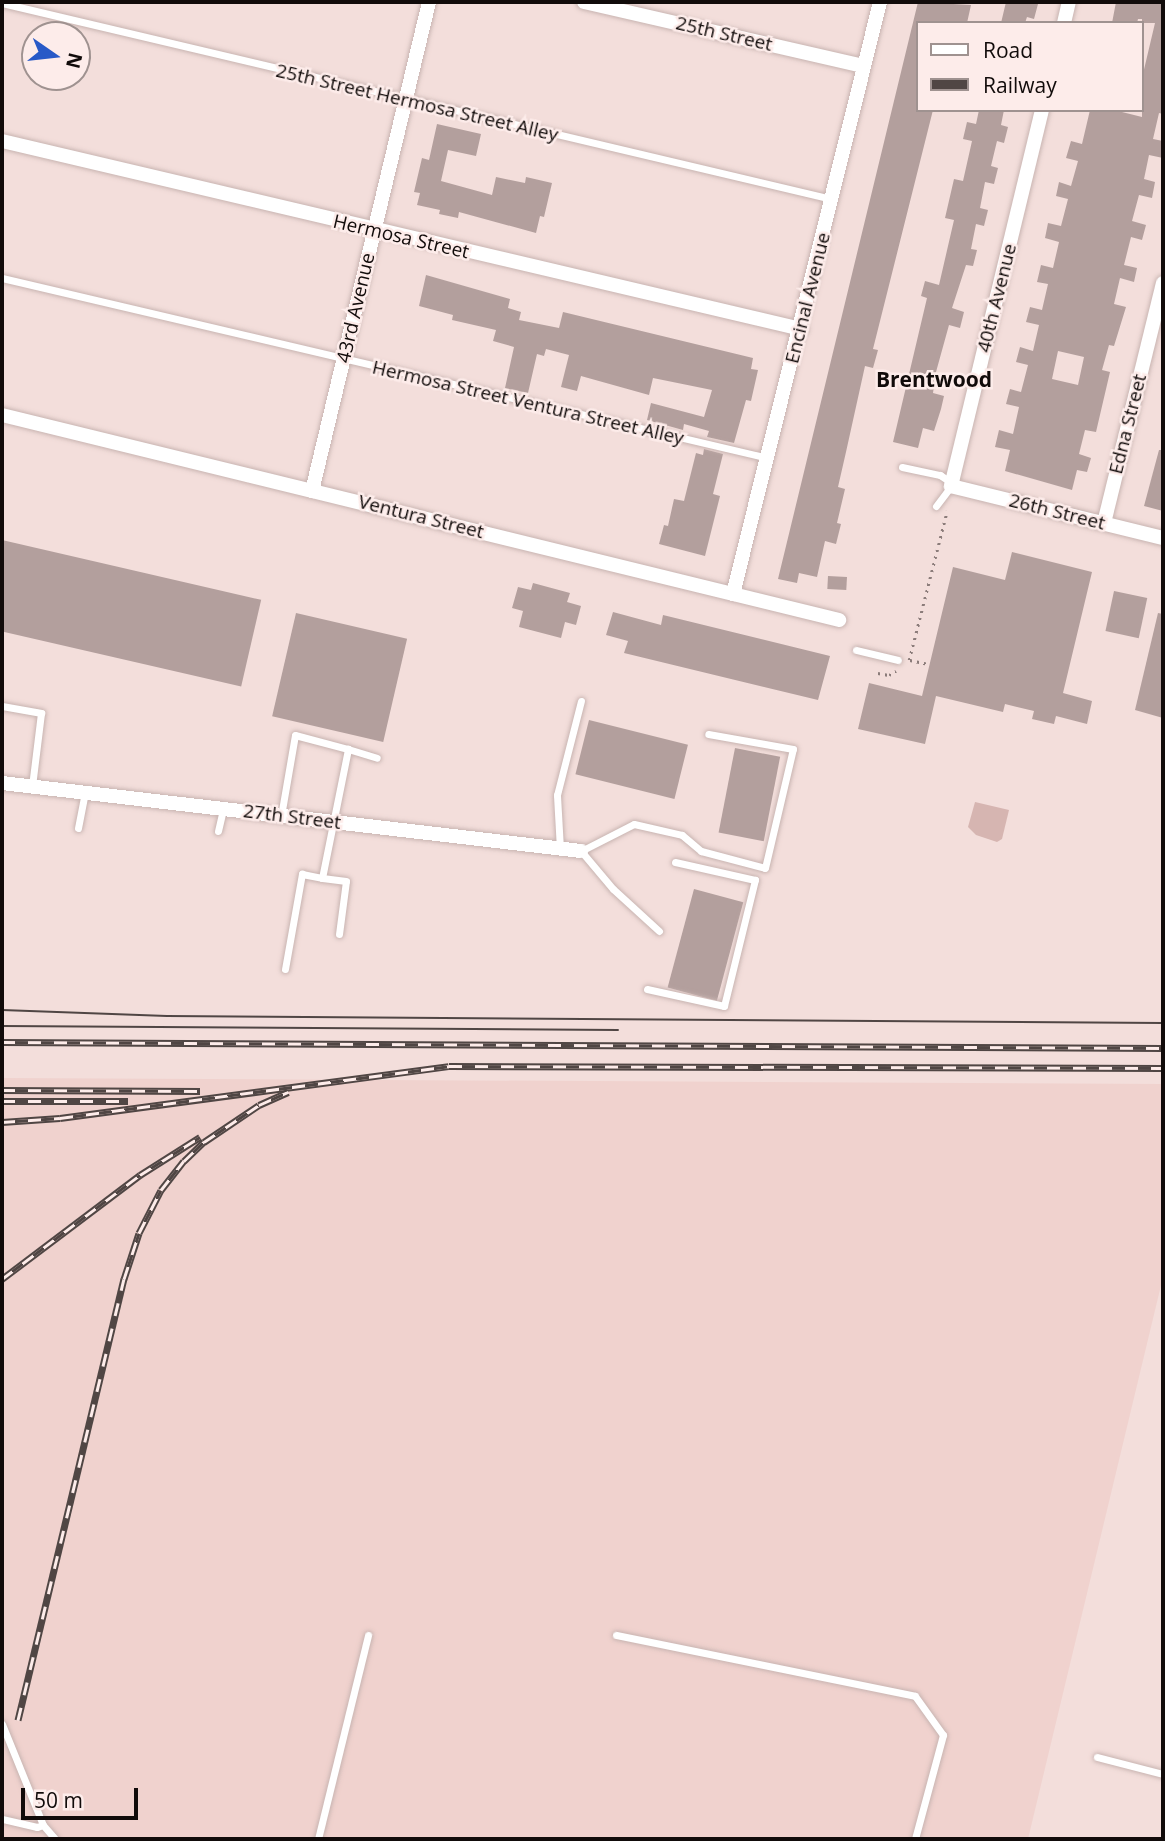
<!DOCTYPE html>
<style>
body{margin:0}
#map{position:relative;width:1165px;height:1841px;overflow:hidden;background:#f3dedb;font-family:"Open Sans",sans-serif}
div>[style]{position:absolute}
.built>*{inset:0;background:#f0d2ce}
.green>*{inset:0;background:#d6b5b1}
.building>*{inset:0;background:#b39f9d;transform-origin:0 0}
.path>*{height:2.5px;margin-top:-1.25px;transform-origin:0;background:repeating-linear-gradient(90deg,#8b7c7a 0 2px,transparent 0 7px)}
.roads{filter:drop-shadow(0 0 2px #c8b4b1) drop-shadow(0 0 2px #c8b4b1)}
.lane>*{height:7px;margin:-3.5px;padding:0 3.5px;transform-origin:3.5px;border-radius:3.5px;background:#fff}
.street>*{height:14px;margin:-7px;padding:0 7px;transform-origin:7px;border-radius:7px;background:#fff}
.tram>*{height:2px;margin:-1px;padding:0 1px;transform-origin:1px;border-radius:1px;background:#504644}
.rail>*{height:7px;margin-top:-3.5px;transform-origin:0;background:repeating-linear-gradient(90deg,#fdecea 0 13px,#504644 0 26px);box-sizing:border-box;border-block:2px solid #504644}
span{translate:-50% -50%;white-space:nowrap;text-align:center;line-height:1.15;-webkit-text-stroke:5px #fdecea;paint-order:stroke}
.street-label{font-size:19px;color:#110b0a}
.neighbourhood-label{font-size:21px;color:#110b0a;font-weight:700}
.frame{position:absolute;inset:0;border:4px solid #110b0a;pointer-events:none}
.legend{position:absolute;left:916px;top:21px;width:228px;height:91px;box-sizing:border-box;background:#fdecea;border:2px solid #9f9290;margin:0;padding:9px 12px;list-style:none;font-size:21px;color:#110b0a}
.legend li{display:flex;align-items:center;gap:14px;height:35px}
.legend b{width:35px;border:2px solid #9f9290}
.north{position:absolute;left:21px;top:21px;width:70px;height:70px;box-sizing:border-box;background:#fdecea;border:2px solid #9f9290;border-radius:50%;rotate:104deg;font-size:19px;font-weight:700;line-height:28px;text-align:center;color:#110b0a}
.north::after{content:'';display:block;margin:auto;width:24px;height:32px;background:#2859c7;clip-path:polygon(50% 0,100% 100%,50% 72%,0 100%)}
.scale{position:absolute;left:21px;top:1788px;width:117px;height:32px;box-sizing:border-box;border:4px solid #110b0a;border-top:0;padding-left:9px;font-size:21px;line-height:24px;white-space:nowrap;color:#110b0a;-webkit-text-stroke:5px #fdecea;paint-order:stroke}
</style>
<div id="map">
<div class="built">
<div style="clip-path:polygon(2px 1078px,1163px 1084px,1163px 1277px,1028px 1839px,2px 1839px)"></div>
</div>
<div class="green">
<div style="clip-path:polygon(975px 802px,1009px 810px,1002px 839px,997px 842px,976px 835px,968px 827px)"></div>
</div>
<div class="building">
<div style="clip-path:polygon(918px 2px,971px 5px,967px 23px,918px 23px,918px 110px,933px 110px,873px 349px,878px 350px,873px 368px,865px 366px,846px 452px,838px 487px,845px 489px,837px 523px,841px 524px,836px 544px,825px 541px,817px 577px,799px 573px,797px 583px,778px 579px)"></div>
<div style="clip-path:polygon(1006px 2px,1038px 4px,1034px 19px,1027px 17px,1025px 23px,1001px 23px)"></div>
<div style="clip-path:polygon(evenodd,1116px 2px,1163px 2px,1163px 114px,1159px 113px,1153px 139px,1163px 141px,1163px 158px,1149px 155px,1144px 179px,1155px 182px,1152px 198px,1139px 195px,1132px 221px,1146px 225px,1142px 240px,1131px 237px,1124px 265px,1137px 268px,1134px 282px,1120px 278px,1114px 304px,1126px 307px,1114px 346px,1109px 345px,1102px 370px,1110px 372px,1096px 432px,1085px 430px,1079px 454px,1091px 458px,1087px 472px,1077px 470px,1072px 490px,1005px 471px,1010px 450px,995px 447px,999px 430px,1013px 434px,1019px 407px,1006px 404px,1010px 389px,1021px 392px,1028px 365px,1016px 362px,1020px 347px,1033px 351px,1039px 325px,1026px 322px,1030px 307px,1042px 310px,1048px 284px,1037px 282px,1041px 265px,1053px 268px,1059px 242px,1045px 238px,1048px 223px,1061px 226px,1068px 199px,1056px 196px,1059px 182px,1071px 186px,1078px 161px,1066px 158px,1071px 141px,1082px 144px,1090px 110px,1114px 110px,1142px 117px,1142px 78px,1155px 23px,1142px 23px,1142px 19px,1138px 19px,1137px 23px,1112px 23px,1116px 2px,1058px 351px,1084px 357px,1078px 385px,1052px 379px,1058px 351px)"></div>
<div style="clip-path:polygon(979px 110px,1004px 110px,1001px 125px,1008px 127px,1004px 143px,997px 141px,991px 166px,998px 168px,994px 184px,985px 182px,980px 208px,988px 210px,984px 226px,976px 224px,971px 249px,977px 250px,973px 266px,966px 265px,952px 308px,964px 312px,960px 328px,949px 325px,936px 372px,933px 393px,944px 396px,941px 409px,934px 431px,923px 428px,918px 448px,893px 442px,927px 298px,921px 296px,925px 281px,939px 285px,954px 220px,945px 218px,954px 179px,963px 181px,972px 141px,963px 139px,967px 122px,976px 124px)"></div>
<div style="clip-path:polygon(437px 124px,481px 134px,476px 156px,448px 150px,441px 181px,492px 195px,496px 177px,525px 183px,526px 177px,552px 183px,544px 217px,540px 216px,536px 233px,459px 212px,458px 218px,439px 214px,440px 210px,417px 205px,420px 193px,414px 192px,422px 158px,429px 160px)"></div>
<div style="clip-path:polygon(426px 275px,510px 299px,508px 308px,521px 312px,519px 320px,559px 328px,563px 312px,753px 358px,751px 369px,758px 370px,751px 401px,746px 400px,734px 443px,707px 437px,709px 431px,684px 424px,683px 430px,647px 420px,651px 403px,704px 417px,712px 390px,653px 378px,649px 395px,581px 376px,577px 391px,561px 387px,569px 355px,546px 349px,544px 356px,537px 354px,528px 393px,505px 388px,514px 347px,493px 341px,496px 330px,452px 320px,453px 315px,419px 306px)"></div>
<div style="clip-path:polygon(704px 449px,723px 454px,713px 494px,720px 496px,705px 556px,659px 544px,664px 525px,668px 526px,674px 499px,684px 501px,696px 453px,703px 455px)"></div>
<div style="clip-path:polygon(1159px 450px,1163px 450px,1163px 511px,1144px 506px)"></div>
<div style="left:2px;top:540px;width:266px;height:89px;rotate:13deg"></div>
<div style="clip-path:polygon(1012px 552px,1092px 572px,1063px 693px,1092px 701px,1087px 724px,1056px 716px,1054px 724px,1032px 719px,1034px 711px,1005px 704px,1003px 712px,936px 696px,925px 744px,858px 729px,869px 683px,922px 696px,953px 567px,1005px 580px)"></div>
<div style="left:828px;top:576px;width:19px;height:13px;rotate:3deg"></div>
<div style="clip-path:polygon(533px 583px,570px 593px,567px 602px,581px 606px,576px 625px,565px 622px,561px 638px,519px 627px,523px 611px,512px 608px,518px 587px,531px 590px)"></div>
<div style="left:1114px;top:591px;width:34px;height:41px;rotate:12deg"></div>
<div style="clip-path:polygon(613px 612px,661px 625px,663px 615px,830px 656px,818px 700px,624px 653px,628px 641px,606px 635px)"></div>
<div style="left:296px;top:613px;width:114px;height:106px;rotate:13deg"></div>
<div style="clip-path:polygon(1158px 613px,1163px 614px,1163px 718px,1135px 710px)"></div>
<div style="left:589px;top:720px;width:102px;height:56px;rotate:14deg"></div>
<div style="left:735px;top:748px;width:46px;height:86px;rotate:11deg"></div>
<div style="left:694px;top:889px;width:51px;height:102px;rotate:15deg"></div>
</div>
<div class="path">
<div style="left:909px;top:660px;width:154px;rotate:-75.7deg"></div>
<div style="left:910px;top:660px;width:19px;rotate:12deg"></div>
<div style="left:878px;top:673px;width:11px;rotate:10deg"></div>
<div style="left:889px;top:675px;width:8px;rotate:-30deg"></div>
</div>
<div class="roads">
<div class="lane">
<div style="left:2px;top:3px;width:853px;rotate:13.29deg"></div>
<div style="left:2px;top:278px;width:787px;rotate:13.22deg"></div>
<div style="left:902px;top:467px;width:39px;rotate:12deg"></div>
<div style="left:940px;top:475px;width:14px;rotate:34deg"></div>
<div style="left:936px;top:506px;width:25px;rotate:-53deg"></div>
<div style="left:856px;top:650px;width:43px;rotate:13.4deg"></div>
<div style="left:2px;top:706px;width:40px;rotate:10deg"></div>
<div style="left:41px;top:713px;width:74px;rotate:97deg"></div>
<div style="left:281px;top:816px;width:82px;rotate:-80.2deg"></div>
<div style="left:295px;top:735px;width:55px;rotate:14.8deg"></div>
<div style="left:78px;top:828px;width:36px;rotate:-79deg"></div>
<div style="left:218px;top:831px;width:23px;rotate:-77deg"></div>
<div style="left:560px;top:849px;width:54px;rotate:-93.2deg"></div>
<div style="left:557px;top:795px;width:97px;rotate:-75.7deg"></div>
<div style="left:659px;top:931px;width:62px;rotate:-137.6deg"></div>
<div style="left:613px;top:889px;width:50px;rotate:-130.1deg"></div>
<div style="left:581px;top:851px;width:59px;rotate:-27deg"></div>
<div style="left:634px;top:824px;width:49px;rotate:12.9deg"></div>
<div style="left:682px;top:835px;width:25px;rotate:40deg"></div>
<div style="left:701px;top:851px;width:66px;rotate:14.9deg"></div>
<div style="left:765px;top:868px;width:122px;rotate:-76.8deg"></div>
<div style="left:793px;top:749px;width:86px;rotate:-170deg"></div>
<div style="left:339px;top:934px;width:53px;rotate:-82.5deg"></div>
<div style="left:346px;top:881px;width:24px;rotate:-173deg"></div>
<div style="left:322px;top:878px;width:132px;rotate:-78.6deg"></div>
<div style="left:348px;top:749px;width:30px;rotate:17deg"></div>
<div style="left:285px;top:969px;width:97px;rotate:-79.9deg"></div>
<div style="left:302px;top:874px;width:20px;rotate:11deg"></div>
<div style="left:647px;top:989px;width:79px;rotate:12.4deg"></div>
<div style="left:724px;top:1006px;width:130px;rotate:-76.2deg"></div>
<div style="left:755px;top:880px;width:82px;rotate:-167.3deg"></div>
<div style="left:616px;top:1635px;width:305px;rotate:11.5deg"></div>
<div style="left:915px;top:1696px;width:48px;rotate:54.3deg"></div>
<div style="left:943px;top:1735px;width:108px;rotate:105.1deg"></div>
<div style="left:2px;top:1724px;width:109px;rotate:67.9deg"></div>
<div style="left:43px;top:1825px;width:6px;rotate:162deg"></div>
<div style="left:37px;top:1827px;width:36px;rotate:-167deg"></div>
<div style="left:1097px;top:1757px;width:68px;rotate:14.4deg"></div>
<div style="left:43px;top:1825px;width:18px;rotate:49deg"></div>
<div style="left:318px;top:1839px;width:210px;rotate:-76.2deg"></div>
</div>
<div class="street">
<div style="left:584px;top:2px;width:287px;rotate:12.9deg"></div>
<div style="left:1064px;top:23px;width:22px;rotate:-77deg"></div>
<div style="left:1042px;top:110px;width:387px;rotate:103.6deg"></div>
<div style="left:951px;top:486px;width:218px;rotate:13.8deg"></div>
<div style="left:2px;top:141px;width:821px;rotate:13.24deg"></div>
<div style="left:2px;top:415px;width:862px;rotate:13.76deg"></div>
<div style="left:312px;top:491px;width:503px;rotate:-76.54deg"></div>
<div style="left:1104px;top:523px;width:247px;rotate:-76.2deg"></div>
<div style="left:733px;top:594px;width:610px;rotate:-76.05deg"></div>
<div style="left:2px;top:783px;width:583px;rotate:6.7deg"></div>
</div>
</div>
<div class="tram">
<div style="left:2px;top:1010px;width:165px;rotate:2.1deg"></div>
<div style="left:167px;top:1016px;width:996px;rotate:0.4deg"></div>
<div style="left:2px;top:1026px;width:616px;rotate:0.37deg"></div>
</div>
<div class="rail">
<div style="left:2px;top:1042px;width:1161px;rotate:0.3deg"></div>
<div style="left:2px;top:1090px;width:198px;rotate:0.3deg"></div>
<div style="left:2px;top:1101px;width:126px"></div>
<div style="left:2px;top:1122px;width:58px;rotate:-3.9deg"></div>
<div style="left:60px;top:1118px;width:392px;rotate:-7.6deg"></div>
<div style="left:449px;top:1066px;width:714px;rotate:0.16deg"></div>
<div style="left:2px;top:1279px;width:173px;rotate:-37deg"></div>
<div style="left:140px;top:1175px;width:71px;rotate:-32.3deg"></div>
<div style="left:18px;top:1720px;width:454px;rotate:-76.5deg"></div>
<div style="left:124px;top:1279px;width:48px;rotate:-71.9deg"></div>
<div style="left:139px;top:1233px;width:48px;rotate:-62.9deg"></div>
<div style="left:161px;top:1190px;width:37px;rotate:-52deg"></div>
<div style="left:184px;top:1161px;width:28px;rotate:-44deg"></div>
<div style="left:204px;top:1142px;width:66px;rotate:-33.9deg"></div>
<div style="left:259px;top:1105px;width:32px;rotate:-24deg"></div>
</div>
<div class="street-label">
<span style="left:724px;top:34px;rotate:13deg">25th Street</span>
<span style="left:417px;top:103px;rotate:13deg">25th Street Hermosa Street Alley</span>
<span style="left:401px;top:237px;rotate:13deg">Hermosa Street</span>
<span style="left:808px;top:298px;rotate:-76deg">Encinal Avenue</span>
<span style="left:997px;top:298px;rotate:-76deg">40th Avenue</span>
<span style="left:356px;top:308px;rotate:-77deg">43rd Avenue</span>
<span style="left:528px;top:403px;rotate:13deg">Hermosa Street Ventura Street Alley</span>
<span style="left:1128px;top:424px;rotate:-76deg">Edna Street</span>
<span style="left:1057px;top:512px;rotate:14deg">26th Street</span>
<span style="left:421px;top:517px;rotate:14deg">Ventura Street</span>
<span style="left:292px;top:817px;rotate:7deg">27th Street</span>
</div>
<div class="neighbourhood-label">
<span style="left:934px;top:379px">Brentwood</span>
</div>
<div class="frame"></div>
<ul class="legend">
<li><b style="height:9px;background:#fff"></b>Road</li>
<li><b style="height:9px;background:#504644"></b>Railway</li>
</ul>
<div class="north">N</div>
<div class="scale">50 m</div>
</div>
